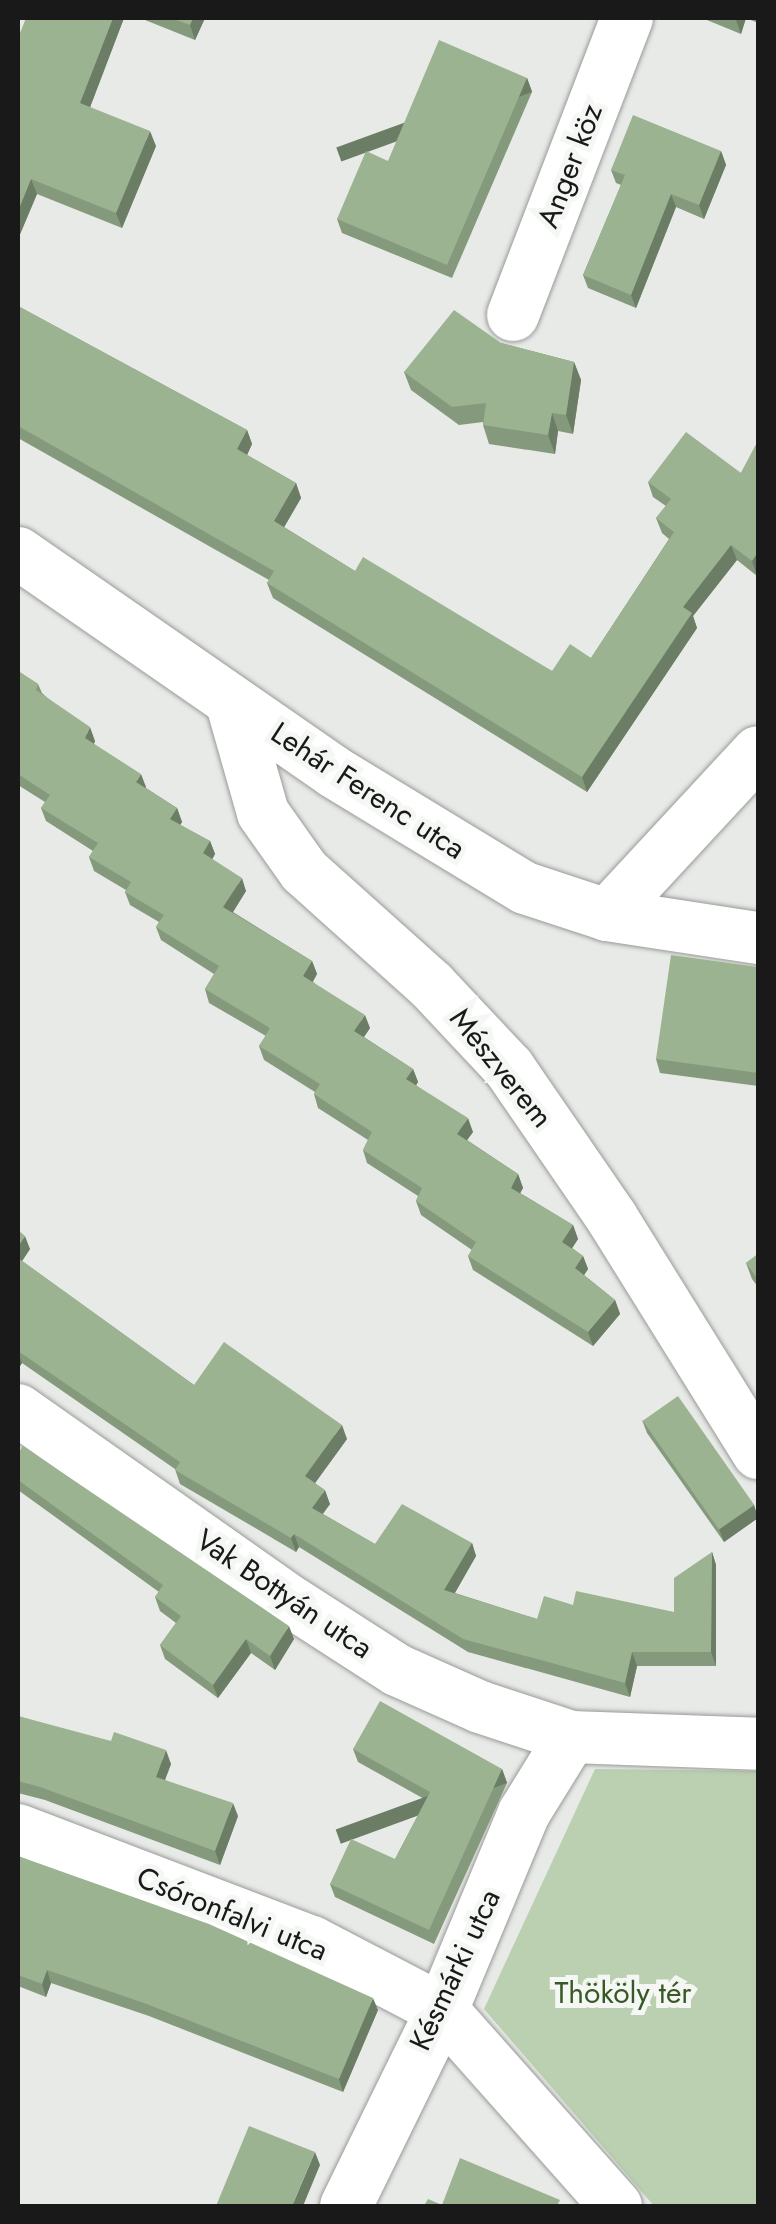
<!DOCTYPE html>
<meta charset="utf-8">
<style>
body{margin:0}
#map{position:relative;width:776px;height:2224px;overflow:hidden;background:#e7eae6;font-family:Jost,sans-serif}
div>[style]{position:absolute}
.green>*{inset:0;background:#bad0b0}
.roads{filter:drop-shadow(0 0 2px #999b98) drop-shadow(0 0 2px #999b98)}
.minor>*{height:52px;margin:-26px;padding:0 26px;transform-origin:26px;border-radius:26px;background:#fff}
.wall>*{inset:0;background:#859a7c}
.shaded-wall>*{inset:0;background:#6c7d65;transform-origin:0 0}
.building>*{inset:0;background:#9bb390;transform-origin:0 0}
span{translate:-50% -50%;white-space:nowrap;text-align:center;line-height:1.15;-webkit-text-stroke:10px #f4f7f3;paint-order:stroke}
.street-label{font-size:30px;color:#181918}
.park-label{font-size:30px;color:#385926}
.frame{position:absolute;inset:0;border:20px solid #181918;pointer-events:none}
</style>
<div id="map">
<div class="green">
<div style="clip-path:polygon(595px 1769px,758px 1771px,758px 2206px,654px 2206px,484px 2009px)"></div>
</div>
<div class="roads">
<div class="minor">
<div style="left:513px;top:315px;width:318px;rotate:-69deg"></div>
<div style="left:18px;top:553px;width:384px;rotate:34.7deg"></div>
<div style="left:334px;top:772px;width:223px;rotate:31.3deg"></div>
<div style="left:525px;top:888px;width:86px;rotate:18.2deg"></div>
<div style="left:607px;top:915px;width:153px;rotate:8.7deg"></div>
<div style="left:232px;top:704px;width:113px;rotate:74.1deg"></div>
<div style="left:263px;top:813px;width:71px;rotate:54.7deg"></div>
<div style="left:304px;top:871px;width:172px;rotate:41.9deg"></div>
<div style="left:432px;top:986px;width:112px;rotate:46.8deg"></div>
<div style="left:509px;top:1068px;width:182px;rotate:55.5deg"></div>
<div style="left:612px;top:1218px;width:277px;rotate:58.1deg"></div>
<div style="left:607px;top:915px;width:222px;rotate:-47.2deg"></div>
<div style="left:18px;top:1410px;width:336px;rotate:35.1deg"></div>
<div style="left:293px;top:1603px;width:124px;rotate:32.8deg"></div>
<div style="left:397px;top:1670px;width:91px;rotate:24deg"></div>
<div style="left:480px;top:1707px;width:96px;rotate:18.2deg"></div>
<div style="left:571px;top:1737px;width:187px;rotate:2.1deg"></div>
<div style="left:18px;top:1830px;width:315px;rotate:20.9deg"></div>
<div style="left:312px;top:1942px;width:147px;rotate:27.6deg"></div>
<div style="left:442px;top:2010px;width:262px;rotate:48.4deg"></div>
<div style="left:346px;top:2206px;width:218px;rotate:-63.9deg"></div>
<div style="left:442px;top:2010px;width:213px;rotate:-67.4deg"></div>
<div style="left:524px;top:1813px;width:89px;rotate:-58.3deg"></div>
</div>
</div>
<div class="wall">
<div style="clip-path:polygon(26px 18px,124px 18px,90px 107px,156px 146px,122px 228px,37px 194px,18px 239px)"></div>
<div style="clip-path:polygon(140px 18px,205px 18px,195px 40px)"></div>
<div style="clip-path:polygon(702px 18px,758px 18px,758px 23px,746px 18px,741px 34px)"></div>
<div style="clip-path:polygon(527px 78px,532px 92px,452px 278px,342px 233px,337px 219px,388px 161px)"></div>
<div style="clip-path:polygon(721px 151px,726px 165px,704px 219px,676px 207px,636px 308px,588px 288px,583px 275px,621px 185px,616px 183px,611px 170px)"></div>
<div style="clip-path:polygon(18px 306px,247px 430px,252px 444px,247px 455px,296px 483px,301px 498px,284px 527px,355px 571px,552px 671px,591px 658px,669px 539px,662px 533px,656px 518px,666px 506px,653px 497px,648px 482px,741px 473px,758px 441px,758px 574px,757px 576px,737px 560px,693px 616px,697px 628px,587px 792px,273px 598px,267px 583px,269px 580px,18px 438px)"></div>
<div style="clip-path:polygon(501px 343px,574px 362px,581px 380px,573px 434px,558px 431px,555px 454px,489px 444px,483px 425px,483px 422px,459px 425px,411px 390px,404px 372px)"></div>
<div style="clip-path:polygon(18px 671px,38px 684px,42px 693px,95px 741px,94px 744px,146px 788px,177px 808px,182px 822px,180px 825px,210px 841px,215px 854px,212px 859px,246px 891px,233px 912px,312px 961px,317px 974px,313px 982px,370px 1028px,364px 1037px,413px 1069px,418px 1082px,416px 1085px,473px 1132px,467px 1140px,518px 1174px,523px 1188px,520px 1193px,573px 1225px,578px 1239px,572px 1248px,583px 1256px,588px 1269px,584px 1275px,615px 1300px,620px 1314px,593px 1346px,473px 1270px,468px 1256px,472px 1250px,421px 1215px,416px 1201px,418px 1196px,367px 1163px,363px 1150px,368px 1140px,318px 1108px,314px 1094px,315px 1092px,264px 1060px,259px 1046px,266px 1036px,209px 1003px,205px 989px,214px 974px,161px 940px,156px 927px,159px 922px,130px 905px,125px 892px,126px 890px,94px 871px,89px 857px,93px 851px,46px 821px,41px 808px,45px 802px,18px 785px)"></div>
<div style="clip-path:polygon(758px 967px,758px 1086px,660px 1073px,656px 1059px)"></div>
<div style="clip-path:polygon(18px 1230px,30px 1249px,22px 1261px,194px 1385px,347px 1439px,315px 1483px,330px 1504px,323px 1514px,375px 1544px,472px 1543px,476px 1556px,455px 1593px,537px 1619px,573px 1605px,674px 1612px,712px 1552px,716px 1565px,716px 1666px,637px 1666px,630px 1697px,468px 1652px,299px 1547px,296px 1552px,180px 1484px,175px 1469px,22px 1363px,18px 1369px)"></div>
<div style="clip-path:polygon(758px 1254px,758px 1287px,752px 1279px,746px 1263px)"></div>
<div style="clip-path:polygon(642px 1420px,754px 1505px,758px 1518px,724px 1542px,647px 1433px)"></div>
<div style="clip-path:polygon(18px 1453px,294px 1639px,275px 1670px,251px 1653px,218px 1698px,165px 1659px,160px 1645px,176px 1623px,160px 1611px,155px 1597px,159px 1592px,18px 1490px)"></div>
<div style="clip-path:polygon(18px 1716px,171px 1764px,165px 1780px,238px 1816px,220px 1865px,45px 1800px,18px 1793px)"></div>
<div style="clip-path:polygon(353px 1749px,502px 1769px,507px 1783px,434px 1944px,335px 1897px,330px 1884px,395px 1859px,426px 1800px,358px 1762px)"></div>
<div style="clip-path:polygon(18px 1856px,378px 2010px,343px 2092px,149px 2016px,51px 1983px,46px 1997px,18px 1986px)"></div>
</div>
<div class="shaded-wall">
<div style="clip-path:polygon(113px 18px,124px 18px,86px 118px,80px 103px)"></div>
<div style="clip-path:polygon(193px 18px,205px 18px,195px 40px,190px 25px)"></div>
<div style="clip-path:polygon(737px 18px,746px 18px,741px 34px,736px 20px)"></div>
<div style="left:527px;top:78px;width:15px;height:203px;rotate:70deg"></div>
<div style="clip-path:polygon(150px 131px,156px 146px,122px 228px,116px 213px)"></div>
<div style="clip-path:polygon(721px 151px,726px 165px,704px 219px,699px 205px)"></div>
<div style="clip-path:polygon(31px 179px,37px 194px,18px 239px,18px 211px)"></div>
<div style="clip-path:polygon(671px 194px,676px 207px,636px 308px,631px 295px)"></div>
<div style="clip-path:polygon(574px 362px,581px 380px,573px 434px,566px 415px)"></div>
<div style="clip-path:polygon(552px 413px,558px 431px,555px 454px,548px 435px)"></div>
<div style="clip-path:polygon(247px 430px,252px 444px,243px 464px,237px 449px)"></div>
<div style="clip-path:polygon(296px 483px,301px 498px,279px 536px,274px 521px)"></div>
<div style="clip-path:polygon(731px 545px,737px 560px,693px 616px,697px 628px,587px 792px,582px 777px,683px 607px)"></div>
<div style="clip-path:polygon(758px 552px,758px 574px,757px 576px,752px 561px)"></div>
<div style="clip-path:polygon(90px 727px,95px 741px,90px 752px,85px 738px)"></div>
<div style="clip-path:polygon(141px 774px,146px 787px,141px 796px,136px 782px)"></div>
<div style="clip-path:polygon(177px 808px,182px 822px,175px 833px,170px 819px)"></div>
<div style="clip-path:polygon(210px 841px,215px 854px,208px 867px,203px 853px)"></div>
<div style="clip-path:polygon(242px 878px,246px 891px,228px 920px,223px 907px)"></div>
<div style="clip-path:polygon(312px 961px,317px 974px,308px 989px,303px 976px)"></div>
<div style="clip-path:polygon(365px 1015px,370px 1028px,359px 1044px,354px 1031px)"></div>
<div style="clip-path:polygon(413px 1069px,418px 1082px,411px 1093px,406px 1079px)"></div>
<div style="clip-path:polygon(468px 1118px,473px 1132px,462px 1147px,457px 1134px)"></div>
<div style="clip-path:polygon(518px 1174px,523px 1188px,516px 1201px,511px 1188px)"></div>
<div style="clip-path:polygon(573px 1225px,578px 1239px,567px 1256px,562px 1242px)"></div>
<div style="clip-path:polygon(25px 1236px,30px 1249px,18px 1267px,18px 1247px)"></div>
<div style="clip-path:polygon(583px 1256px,588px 1269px,580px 1281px,575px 1268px)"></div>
<div style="clip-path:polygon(615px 1300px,620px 1314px,593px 1346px,588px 1332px)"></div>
<div style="clip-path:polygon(18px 1352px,22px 1363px,18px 1369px)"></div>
<div style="clip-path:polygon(342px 1425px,347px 1439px,310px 1490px,305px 1476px)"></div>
<div style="clip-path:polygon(325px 1490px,330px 1504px,317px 1521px,312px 1508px)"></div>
<div style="clip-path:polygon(754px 1505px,758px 1518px,724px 1542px,719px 1529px)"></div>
<div style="clip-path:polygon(294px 1534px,299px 1547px,296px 1552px,291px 1538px)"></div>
<div style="clip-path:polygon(472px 1543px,476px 1556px,449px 1603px,444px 1590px)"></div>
<div style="clip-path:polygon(712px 1552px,716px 1565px,716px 1666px,711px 1652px)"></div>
<div style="clip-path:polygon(289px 1626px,294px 1639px,275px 1670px,270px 1656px)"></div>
<div style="clip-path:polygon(246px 1639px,251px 1653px,218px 1698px,213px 1685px)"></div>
<div style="clip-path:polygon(632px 1652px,637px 1666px,630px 1697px,625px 1683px)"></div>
<div style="clip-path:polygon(166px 1750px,171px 1764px,161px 1790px,156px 1777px)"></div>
<div style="left:502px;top:1769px;width:15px;height:177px;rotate:70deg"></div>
<div style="clip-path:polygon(233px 1803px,238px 1816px,220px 1865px,215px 1851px)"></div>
<div style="clip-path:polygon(47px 1970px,51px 1983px,46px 1997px,42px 1984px)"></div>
<div style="clip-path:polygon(373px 1998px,378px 2010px,343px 2092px,339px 2079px)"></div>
<div style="clip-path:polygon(315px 2152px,320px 2165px,303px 2206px,292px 2206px)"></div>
</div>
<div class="building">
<div style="clip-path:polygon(26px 18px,113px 18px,80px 103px,150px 131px,116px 213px,31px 179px,18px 211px,18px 38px)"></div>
<div style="clip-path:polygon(171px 18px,193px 18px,190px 25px)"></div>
<div style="clip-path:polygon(439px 40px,527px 78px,447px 265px,337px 219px,366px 151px,388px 161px)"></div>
<div style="clip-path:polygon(633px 115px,721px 151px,699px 205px,671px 194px,631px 295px,583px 275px,625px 175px,611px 170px)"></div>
<div style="clip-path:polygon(18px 306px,247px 430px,237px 449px,296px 483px,274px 521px,355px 571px,363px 557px,552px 671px,570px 644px,591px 658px,674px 532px,656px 518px,671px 499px,648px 482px,686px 432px,741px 473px,758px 441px,758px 552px,752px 561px,731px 545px,683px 607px,692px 613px,582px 777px,267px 583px,274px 571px,18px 426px)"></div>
<div style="clip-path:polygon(454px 310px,501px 343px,574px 362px,566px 415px,552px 413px,548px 435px,483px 425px,486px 403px,452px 407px,404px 372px)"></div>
<div style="clip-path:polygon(18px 671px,38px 684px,36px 690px,90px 727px,85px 738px,141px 774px,136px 782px,177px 808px,170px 819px,210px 841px,203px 853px,242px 878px,223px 907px,312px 961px,303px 976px,365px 1015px,354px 1031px,413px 1069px,406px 1079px,468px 1118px,457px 1134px,518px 1174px,511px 1188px,573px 1225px,562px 1242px,583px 1256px,575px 1268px,615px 1300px,588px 1332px,468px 1256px,476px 1242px,416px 1201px,422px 1188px,363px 1150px,372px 1132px,314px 1094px,320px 1084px,259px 1046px,270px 1028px,205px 989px,219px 966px,156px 927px,164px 915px,125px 892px,131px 882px,89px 857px,98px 843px,41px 808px,50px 795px,18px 774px)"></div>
<div style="clip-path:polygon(671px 955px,758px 967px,758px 1073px,656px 1059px)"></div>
<div style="clip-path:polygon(18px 1230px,25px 1236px,18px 1247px)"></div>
<div style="clip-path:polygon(758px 1254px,758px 1279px,746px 1263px)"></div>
<div style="clip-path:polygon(18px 1258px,194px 1385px,224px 1342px,342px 1425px,305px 1476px,325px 1490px,312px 1508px,375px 1544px,402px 1504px,472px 1543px,444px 1590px,537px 1619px,544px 1596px,573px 1605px,576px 1591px,674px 1612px,674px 1578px,712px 1552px,711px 1652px,632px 1652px,625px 1683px,463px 1639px,294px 1534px,291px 1538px,175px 1470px,180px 1462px,18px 1351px)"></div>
<div style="left:678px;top:1396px;width:133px;height:43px;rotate:55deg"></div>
<div style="clip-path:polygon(23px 1446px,289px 1626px,270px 1656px,246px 1639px,213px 1685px,160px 1645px,181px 1616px,155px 1597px,163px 1585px,18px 1480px,18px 1453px)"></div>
<div style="clip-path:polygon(380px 1701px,502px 1769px,429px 1930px,330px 1884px,351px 1839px,395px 1859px,430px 1792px,353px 1749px)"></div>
<div style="clip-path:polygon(18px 1716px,111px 1741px,114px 1732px,166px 1750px,156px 1777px,233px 1803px,215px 1851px,40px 1787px,18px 1781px)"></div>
<div style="clip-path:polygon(18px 1856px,209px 1924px,373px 1998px,339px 2079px,144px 2003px,47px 1970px,42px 1984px,18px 1975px)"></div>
<div style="clip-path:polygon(249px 2126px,315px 2152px,292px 2206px,216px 2206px)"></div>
<div style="clip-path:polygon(460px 2158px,560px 2200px,557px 2206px,424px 2206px,428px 2199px,442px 2205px)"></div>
</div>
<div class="street-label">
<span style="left:570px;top:166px;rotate:-69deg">Anger köz</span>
<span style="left:368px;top:791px;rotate:33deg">Lehár Ferenc utca</span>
<span style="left:501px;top:1068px;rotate:51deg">Mészverem</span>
<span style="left:284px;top:1594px;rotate:34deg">Vak Bottyán utca</span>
<span style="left:232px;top:1914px;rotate:22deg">Csóronfalvi utca</span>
<span style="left:455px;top:1970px;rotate:-65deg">Késmárki utca</span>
</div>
<div class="park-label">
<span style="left:623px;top:1993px">Thököly tér</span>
</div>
<div class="frame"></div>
</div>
